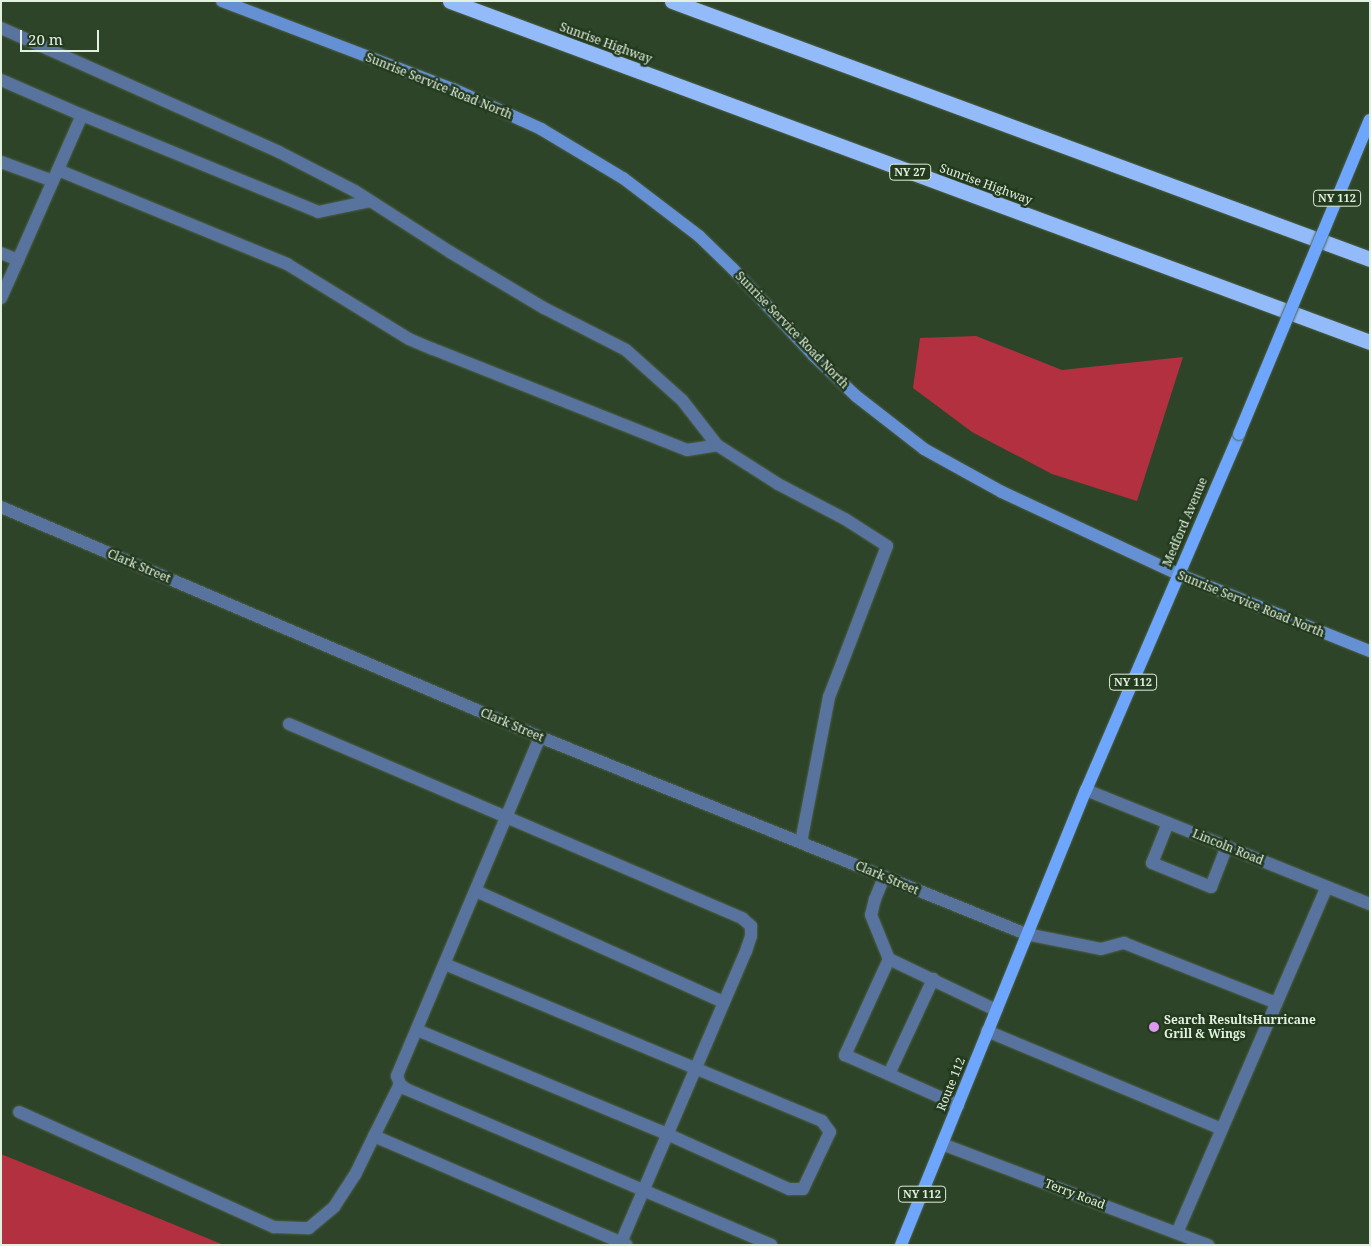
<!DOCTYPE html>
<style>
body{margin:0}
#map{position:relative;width:1371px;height:1246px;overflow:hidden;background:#2e4429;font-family:"Noto Serif",serif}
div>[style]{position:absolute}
.forest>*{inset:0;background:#b2303f}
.roads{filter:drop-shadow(0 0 1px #4b6046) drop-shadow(0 0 1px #4b6046)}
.lane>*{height:12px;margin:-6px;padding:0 6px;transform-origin:6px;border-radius:6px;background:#58739e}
.street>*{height:12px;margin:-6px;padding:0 6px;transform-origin:6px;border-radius:6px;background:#58739e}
.secondary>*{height:12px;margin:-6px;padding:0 6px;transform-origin:6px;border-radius:6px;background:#6590d4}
.primary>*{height:12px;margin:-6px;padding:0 6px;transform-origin:6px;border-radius:6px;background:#6ea6fd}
.highway>*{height:15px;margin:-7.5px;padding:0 7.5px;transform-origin:7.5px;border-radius:7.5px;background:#93bbfa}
.bridges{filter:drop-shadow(0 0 1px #4b6046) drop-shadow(0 0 1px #4b6046)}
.primary-bridge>*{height:12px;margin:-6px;padding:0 6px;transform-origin:6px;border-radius:6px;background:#6ea6fd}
.dots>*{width:14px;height:14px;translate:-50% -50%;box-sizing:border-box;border:2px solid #243a1f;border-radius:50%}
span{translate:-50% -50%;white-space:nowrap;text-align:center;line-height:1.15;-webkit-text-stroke:5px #243a1f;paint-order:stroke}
.shield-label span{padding:1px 4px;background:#243a1f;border:1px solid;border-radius:4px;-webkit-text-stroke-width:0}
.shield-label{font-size:11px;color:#e2f0df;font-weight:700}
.street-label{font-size:12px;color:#e2f0df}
.poi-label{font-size:12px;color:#e2f0df;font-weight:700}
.left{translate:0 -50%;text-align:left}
.frame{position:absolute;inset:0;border:2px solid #e2f0df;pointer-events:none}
.scale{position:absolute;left:20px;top:30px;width:79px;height:22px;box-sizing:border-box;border:2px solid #e2f0df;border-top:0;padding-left:6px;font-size:15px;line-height:18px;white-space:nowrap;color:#e2f0df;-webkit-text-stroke:4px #243a1f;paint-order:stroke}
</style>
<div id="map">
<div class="forest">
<div style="clip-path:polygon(976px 336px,1062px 370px,1183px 357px,1137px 501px,1052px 474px,972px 432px,913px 388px,920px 338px)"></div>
<div style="clip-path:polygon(1px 1154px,224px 1245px,1px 1245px)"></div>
</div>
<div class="roads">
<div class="lane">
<div style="left:1px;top:28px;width:304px;rotate:24deg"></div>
<div style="left:279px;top:152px;width:85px;rotate:27.2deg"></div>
<div style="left:355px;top:191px;width:113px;rotate:32.7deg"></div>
<div style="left:450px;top:252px;width:109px;rotate:30.8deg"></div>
<div style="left:544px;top:308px;width:92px;rotate:27.1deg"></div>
<div style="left:626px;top:350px;width:75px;rotate:41.8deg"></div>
<div style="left:682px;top:400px;width:57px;rotate:52.1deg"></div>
<div style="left:717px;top:445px;width:72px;rotate:32.6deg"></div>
<div style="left:778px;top:484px;width:76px;rotate:27.6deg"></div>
<div style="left:845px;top:519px;width:50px;rotate:32.7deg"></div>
<div style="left:887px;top:546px;width:162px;rotate:111deg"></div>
<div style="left:829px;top:697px;width:148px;rotate:100.9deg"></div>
<div style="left:1px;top:80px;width:88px;rotate:23.4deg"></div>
<div style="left:82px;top:115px;width:158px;rotate:113.8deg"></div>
<div style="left:18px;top:260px;width:18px;rotate:-158deg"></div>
<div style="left:82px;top:115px;width:255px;rotate:22.3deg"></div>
<div style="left:318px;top:212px;width:53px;rotate:-11.9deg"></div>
<div style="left:1px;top:162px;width:55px;rotate:20.1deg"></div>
<div style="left:58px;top:170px;width:248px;rotate:22.3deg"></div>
<div style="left:287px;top:264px;width:143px;rotate:31.6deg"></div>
<div style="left:409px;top:339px;width:26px;rotate:23deg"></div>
<div style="left:433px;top:349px;width:273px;rotate:21.7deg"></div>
<div style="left:687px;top:450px;width:30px;rotate:-9deg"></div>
<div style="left:1px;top:298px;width:42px;rotate:-65.9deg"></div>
<div style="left:289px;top:724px;width:494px;rotate:23.2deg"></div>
<div style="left:743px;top:919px;width:11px;rotate:41deg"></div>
<div style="left:751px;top:926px;width:10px;rotate:90deg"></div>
<div style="left:751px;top:936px;width:16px;rotate:108deg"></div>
<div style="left:746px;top:951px;width:317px;rotate:113.2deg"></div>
<div style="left:540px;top:737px;width:368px;rotate:112.9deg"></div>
<div style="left:397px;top:1076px;width:9px;rotate:69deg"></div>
<div style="left:400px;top:1084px;width:8px;rotate:40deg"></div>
<div style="left:406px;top:1089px;width:397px;rotate:23.1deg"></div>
<div style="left:1168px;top:823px;width:43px;rotate:111.8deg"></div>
<div style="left:1152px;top:863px;width:64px;rotate:22.1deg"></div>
<div style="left:1211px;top:887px;width:44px;rotate:-68.7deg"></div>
<div style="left:884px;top:877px;width:24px;rotate:112deg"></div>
<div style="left:875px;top:899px;width:16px;rotate:104deg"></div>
<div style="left:871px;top:915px;width:48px;rotate:67.8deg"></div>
<div style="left:889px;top:959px;width:119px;rotate:25.5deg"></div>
<div style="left:476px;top:891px;width:271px;rotate:24.2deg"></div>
<div style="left:1026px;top:934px;width:76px;rotate:11.3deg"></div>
<div style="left:1101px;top:949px;width:24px;rotate:-15deg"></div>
<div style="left:1124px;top:943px;width:163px;rotate:21.5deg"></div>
<div style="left:889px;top:959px;width:106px;rotate:114.6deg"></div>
<div style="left:845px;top:1055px;width:124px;rotate:23.9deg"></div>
<div style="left:417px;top:1030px;width:271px;rotate:22.6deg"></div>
<div style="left:667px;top:1134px;width:134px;rotate:24.3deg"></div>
<div style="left:789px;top:1189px;width:14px"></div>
<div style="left:803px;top:1189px;width:63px;rotate:-64.7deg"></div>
<div style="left:830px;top:1132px;width:14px;rotate:-126deg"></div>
<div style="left:822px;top:1121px;width:408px;rotate:-157.4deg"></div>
<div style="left:987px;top:1031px;width:254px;rotate:22.7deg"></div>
<div style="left:889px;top:1074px;width:105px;rotate:-65.1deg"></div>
<div style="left:400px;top:1084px;width:58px;rotate:116.6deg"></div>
<div style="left:374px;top:1136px;width:275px;rotate:23.3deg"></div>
<div style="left:19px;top:1112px;width:280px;rotate:24.3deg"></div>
<div style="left:274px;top:1227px;width:35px;rotate:2deg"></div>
<div style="left:309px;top:1228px;width:33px;rotate:-40deg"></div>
<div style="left:334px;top:1207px;width:38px;rotate:-57deg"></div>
<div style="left:355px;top:1175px;width:43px;rotate:-64deg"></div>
<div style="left:1177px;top:1233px;width:377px;rotate:-66.6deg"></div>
</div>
<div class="street">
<div style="left:1px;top:507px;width:586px;rotate:23.11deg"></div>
<div style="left:540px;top:737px;width:524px;rotate:22.07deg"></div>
<div style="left:1086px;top:790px;width:306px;rotate:21.9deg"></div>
<div style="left:942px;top:1144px;width:285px;rotate:20.8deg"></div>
</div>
<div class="secondary">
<div style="left:222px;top:1px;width:247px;rotate:20.9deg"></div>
<div style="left:453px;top:89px;width:97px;rotate:24.4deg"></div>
<div style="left:541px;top:129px;width:96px;rotate:30.9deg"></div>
<div style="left:623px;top:178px;width:96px;rotate:37.3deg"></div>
<div style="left:699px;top:236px;width:47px;rotate:44.1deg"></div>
<div style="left:733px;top:269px;width:119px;rotate:47deg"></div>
<div style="left:814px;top:356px;width:58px;rotate:43.6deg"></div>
<div style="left:856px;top:396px;width:86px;rotate:37.9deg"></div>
<div style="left:924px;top:449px;width:89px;rotate:28.9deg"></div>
<div style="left:1002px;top:492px;width:194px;rotate:25deg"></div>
<div style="left:1178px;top:574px;width:207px;rotate:21.9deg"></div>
</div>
<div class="primary">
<div style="left:901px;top:1245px;width:491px;rotate:-67.9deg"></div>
<div style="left:1086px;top:790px;width:387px;rotate:-66.7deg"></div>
</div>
<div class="highway">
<div style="left:450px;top:1px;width:981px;rotate:20.34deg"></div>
<div style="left:672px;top:1px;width:744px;rotate:20.29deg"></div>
</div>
</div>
<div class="bridges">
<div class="primary-bridge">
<div style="left:1239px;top:434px;width:340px;rotate:-67.4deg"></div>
</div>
</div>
<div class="dots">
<div style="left:1154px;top:1027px;background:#df98f1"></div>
</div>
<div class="shield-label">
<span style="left:910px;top:172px">NY 27</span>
<span style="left:1337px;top:198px">NY 112</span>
<span style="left:1133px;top:682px">NY 112</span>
<span style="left:922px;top:1194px">NY 112</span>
</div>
<div class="street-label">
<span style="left:606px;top:43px;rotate:20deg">Sunrise Highway</span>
<span style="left:439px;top:86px;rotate:22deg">Sunrise Service Road North</span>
<span style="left:986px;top:184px;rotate:20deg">Sunrise Highway</span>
<span style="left:792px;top:330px;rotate:46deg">Sunrise Service Road North</span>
<span style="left:1185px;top:522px;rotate:-67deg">Medford Avenue</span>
<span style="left:139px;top:566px;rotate:23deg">Clark Street</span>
<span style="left:1251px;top:604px;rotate:22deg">Sunrise Service Road North</span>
<span style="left:512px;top:725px;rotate:23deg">Clark Street</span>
<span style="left:1228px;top:847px;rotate:22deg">Lincoln Road</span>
<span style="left:887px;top:878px;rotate:23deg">Clark Street</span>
<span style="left:951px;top:1084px;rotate:-68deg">Route 112</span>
<span style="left:1075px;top:1194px;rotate:21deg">Terry Road</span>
</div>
<div class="poi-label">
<span class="left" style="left:1164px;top:1027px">Search ResultsHurricane<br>Grill &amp; Wings</span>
</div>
<div class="frame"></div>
<div class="scale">20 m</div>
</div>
